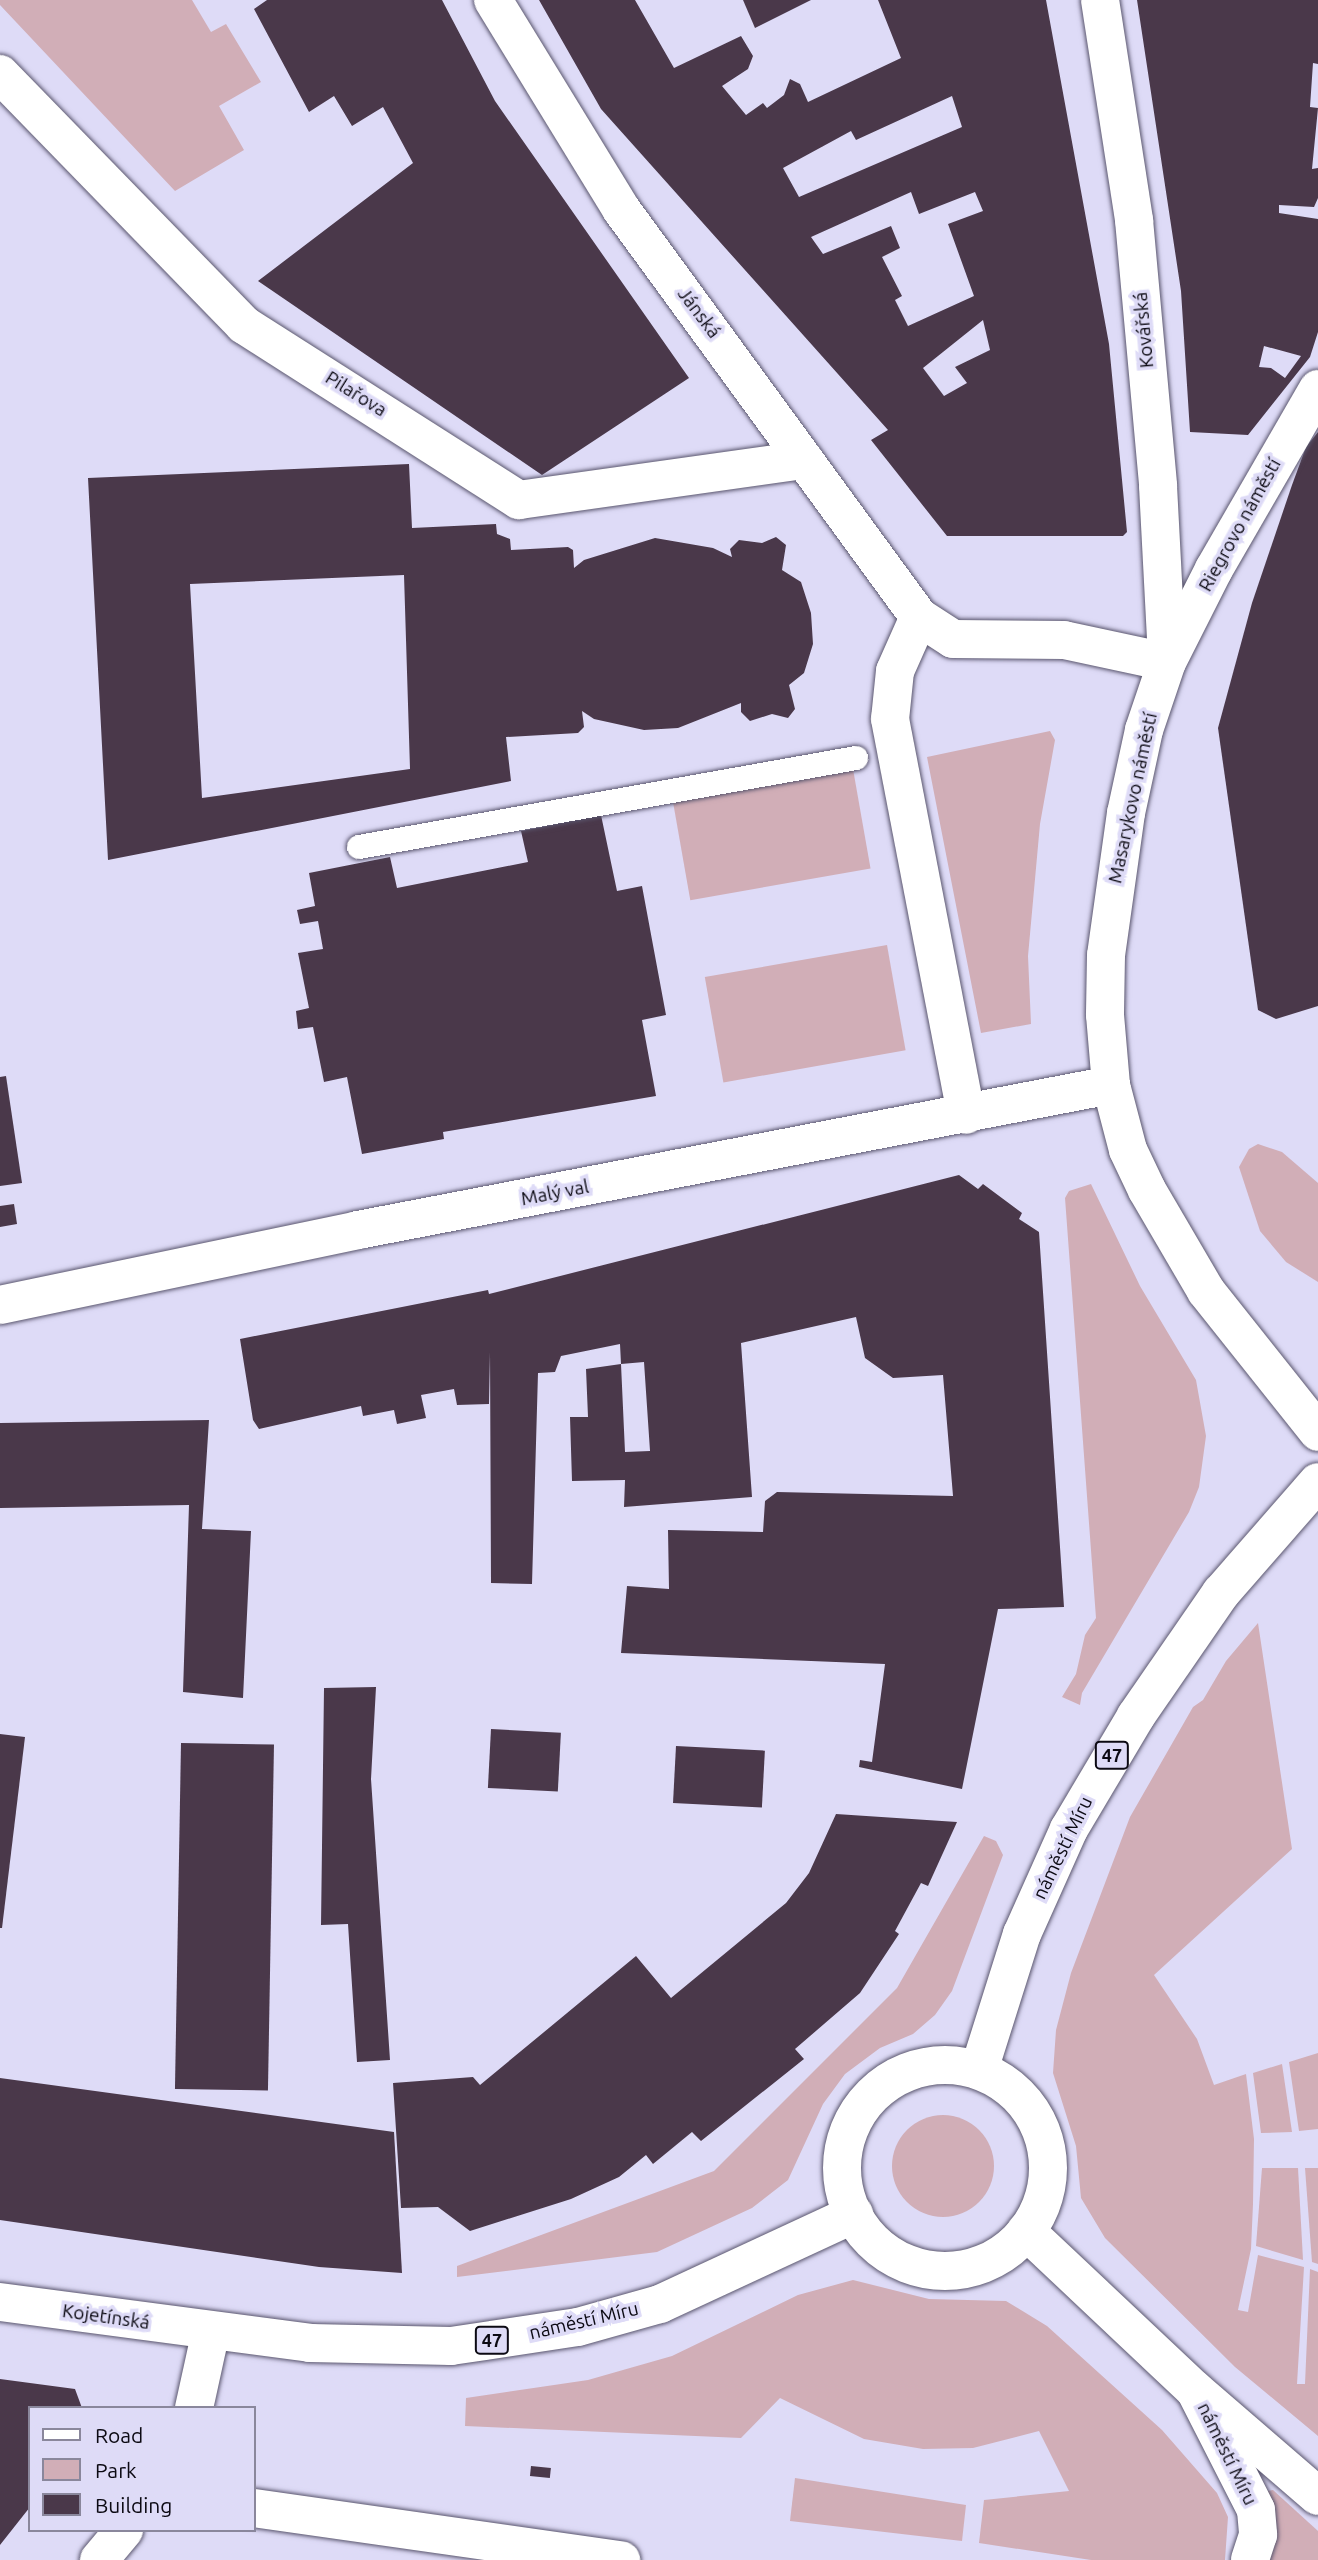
<!DOCTYPE html>
<meta charset="utf-8">
<style>
body{margin:0}
#map{position:relative;width:1318px;height:2560px;overflow:hidden;background:#dedbf7;font-family:Ubuntu,sans-serif}
div>[style]{position:absolute}
.green>*{inset:0;background:#d1aeb7;transform-origin:0 0}
.round{border-radius:50%}
.building>*{inset:0;background:#4a384a;transform-origin:0 0}
.roads{filter:drop-shadow(0 0 2px #5a566e) drop-shadow(0 0 2px #5a566e)}
.service>*{height:24px;margin:-12px;padding:0 12px;transform-origin:12px;border-radius:12px;background:#fff}
.minor>*{height:38px;margin:-19px;padding:0 19px;transform-origin:19px;border-radius:19px;background:#fff}
.secondary>*{height:38px;margin:-19px;padding:0 19px;transform-origin:19px;border-radius:19px;background:#fff}
.primary>*{height:38px;margin:-19px;padding:0 19px;transform-origin:19px;border-radius:19px;background:#fff}
.primary>.ring{margin:-19px;padding:0;box-sizing:content-box;background:none;border:38px solid #fff;border-radius:50%}
span{translate:-50% -50%;white-space:nowrap;text-align:center;line-height:1.15;-webkit-text-stroke:7px #dedbf7;paint-order:stroke}
.shield-label span{padding:2px 5px;background:#dedbf7;border:2px solid;border-radius:5px;-webkit-text-stroke-width:0}
.shield-label{font-size:18px;color:#0c0a13;font-weight:700}
.street-label{font-size:19px;color:#0c0a13}
.legend{position:absolute;left:28px;top:2406px;width:228px;height:126px;box-sizing:border-box;background:#dedbf7;border:2px solid #8a879c;margin:0;padding:9px 12px;list-style:none;font-size:21px;color:#0c0a13}
.legend li{display:flex;align-items:center;gap:14px;height:35px}
.legend b{width:35px;border:2px solid #8a879c}
</style>
<div id="map">
<div class="green">
<div style="clip-path:polygon(0 0,192px 0,211px 32px,226px 24px,261px 82px,219px 106px,244px 150px,175px 191px,0 5px)"></div>
<div style="clip-path:polygon(1050px 731px,1055px 740px,1040px 824px,1028px 956px,1031px 1024px,981px 1033px,927px 757px)"></div>
<div style="left:853px;top:769px;width:101px;height:183px;rotate:80deg"></div>
<div style="left:887px;top:945px;width:107px;height:185px;rotate:80deg"></div>
<div style="clip-path:polygon(1258px 1144px,1282px 1152px,1318px 1183px,1318px 1282px,1286px 1262px,1260px 1231px,1239px 1167px,1249px 1149px)"></div>
<div style="clip-path:polygon(1091px 1184px,1140px 1286px,1196px 1380px,1206px 1436px,1199px 1487px,1189px 1512px,1082px 1693px,1080px 1705px,1062px 1697px,1076px 1674px,1085px 1635px,1096px 1618px,1065px 1198px,1069px 1191px)"></div>
<div style="clip-path:polygon(1258px 1623px,1292px 1849px,1154px 1975px,1197px 2039px,1214px 2085px,1246px 2074px,1254px 2139px,1253px 2204px,1251px 2249px,1238px 2310px,1248px 2312px,1258px 2255px,1304px 2267px,1297px 2384px,1305px 2384px,1310px 2269px,1318px 2272px,1318px 2436px,1235px 2367px,1105px 2238px,1081px 2198px,1076px 2146px,1053px 2073px,1056px 2030px,1071px 1973px,1130px 1817px,1193px 1707px,1203px 1700px,1226px 1661px)"></div>
<div style="clip-path:polygon(984px 1836px,996px 1841px,1003px 1855px,952px 1991px,935px 2015px,913px 2034px,880px 2048px,845px 2074px,823px 2104px,788px 2180px,752px 2208px,657px 2252px,457px 2277px,457px 2266px,714px 2171px,897px 1988px)"></div>
<div style="clip-path:polygon(1318px 2053px,1318px 2129px,1299px 2131px,1289px 2062px)"></div>
<div style="clip-path:polygon(1282px 2064px,1292px 2132px,1261px 2133px,1253px 2073px)"></div>
<div class="round" style="left:892px;top:2115px;width:102px;height:102px"></div>
<div style="clip-path:polygon(1262px 2168px,1298px 2168px,1303px 2260px,1256px 2246px)"></div>
<div style="clip-path:polygon(1305px 2168px,1318px 2168px,1318px 2264px,1312px 2262px)"></div>
<div style="clip-path:polygon(853px 2280px,929px 2299px,1006px 2301px,1047px 2326px,1162px 2430px,1217px 2493px,1228px 2517px,1225px 2560px,1091px 2560px,979px 2543px,984px 2500px,1069px 2491px,1039px 2431px,973px 2448px,923px 2449px,864px 2439px,780px 2398px,741px 2438px,465px 2426px,466px 2398px,588px 2380px,672px 2356px,798px 2295px)"></div>
<div style="clip-path:polygon(795px 2478px,966px 2505px,962px 2541px,790px 2521px)"></div>
<div style="clip-path:polygon(1273px 2490px,1318px 2531px,1318px 2560px,1261px 2560px,1267px 2491px)"></div>
</div>
<div class="building">
<div style="clip-path:polygon(267px 0,442px 0,495px 101px,689px 378px,542px 475px,258px 281px,413px 163px,383px 107px,352px 126px,334px 96px,309px 112px,254px 9px)"></div>
<div style="clip-path:polygon(evenodd,539px 0,635px 0,674px 68px,741px 36px,753px 56px,748px 69px,722px 86px,746px 115px,763px 103px,767px 108px,784px 95px,790px 79px,800px 84px,808px 102px,901px 58px,878px 0,1046px 0,1109px 344px,1127px 532px,1123px 536px,947px 536px,871px 440px,888px 430px,601px 109px,539px 0,952px 96px,962px 127px,799px 197px,783px 168px,851px 131px,856px 140px,952px 96px,539px 0,911px 192px,919px 214px,975px 192px,983px 211px,948px 224px,974px 296px,908px 326px,895px 300px,902px 296px,882px 257px,900px 248px,891px 226px,823px 254px,811px 237px,911px 192px,539px 0,983px 320px,990px 350px,955px 367px,967px 383px,944px 396px,923px 368px,983px 320px)"></div>
<div style="clip-path:polygon(743px 0,811px 0,755px 28px)"></div>
<div style="clip-path:polygon(evenodd,1137px 0,1318px 0,1318px 64px,1313px 63px,1310px 107px,1318px 108px,1312px 169px,1318px 168px,1318px 198px,1314px 207px,1279px 205px,1279px 213px,1318px 219px,1318px 332px,1310px 357px,1248px 435px,1190px 432px,1181px 291px,1137px 0,1264px 346px,1301px 356px,1285px 378px,1271px 368px,1259px 367px,1264px 346px)"></div>
<div style="clip-path:polygon(1318px 432px,1318px 1006px,1276px 1019px,1258px 1010px,1218px 728px,1252px 603px,1292px 485px,1306px 447px)"></div>
<div style="clip-path:polygon(evenodd,409px 464px,412px 528px,496px 524px,497px 534px,510px 539px,511px 550px,568px 547px,573px 550px,574px 568px,584px 560px,655px 538px,713px 548px,732px 557px,730px 549px,739px 540px,762px 543px,776px 537px,786px 545px,782px 570px,801px 582px,811px 613px,813px 644px,804px 673px,789px 685px,795px 709px,788px 718px,772px 714px,750px 721px,741px 712px,741px 703px,678px 728px,644px 730px,594px 719px,582px 711px,584px 727px,578px 733px,506px 737px,511px 781px,108px 860px,88px 478px,409px 464px,404px 575px,410px 769px,202px 798px,190px 584px,404px 575px)"></div>
<div style="clip-path:polygon(601px 815px,617px 891px,642px 886px,666px 1015px,642px 1020px,656px 1096px,443px 1132px,444px 1139px,362px 1154px,347px 1077px,324px 1082px,313px 1027px,298px 1029px,296px 1011px,309px 1008px,298px 953px,323px 949px,318px 921px,300px 924px,297px 910px,315px 906px,309px 873px,390px 857px,397px 888px,528px 862px,521px 831px)"></div>
<div style="clip-path:polygon(6px 1076px,22px 1183px,0 1186px,0 1077px)"></div>
<div style="clip-path:polygon(959px 1175px,978px 1189px,983px 1184px,1022px 1213px,1019px 1219px,1039px 1232px,1064px 1607px,998px 1609px,962px 1789px,859px 1767px,860px 1760px,872px 1762px,885px 1664px,621px 1653px,627px 1586px,669px 1589px,668px 1530px,763px 1532px,765px 1501px,777px 1492px,953px 1496px,943px 1375px,893px 1378px,865px 1358px,856px 1317px,741px 1343px,752px 1497px,624px 1507px,625px 1480px,572px 1481px,570px 1417px,588px 1417px,586px 1369px,621px 1364px,625px 1452px,650px 1451px,644px 1362px,621px 1364px,620px 1344px,561px 1356px,555px 1372px,538px 1373px,532px 1584px,491px 1583px,490px 1352px,489px 1404px,457px 1405px,454px 1389px,421px 1395px,426px 1418px,397px 1424px,394px 1410px,363px 1416px,361px 1406px,259px 1429px,253px 1420px,240px 1339px,488px 1290px,489px 1294px)"></div>
<div style="clip-path:polygon(14px 1204px,17px 1224px,0 1227px,0 1206px)"></div>
<div style="clip-path:polygon(209px 1420px,202px 1529px,251px 1531px,243px 1698px,183px 1692px,189px 1505px,0 1508px,0 1423px)"></div>
<div style="clip-path:polygon(376px 1687px,371px 1779px,390px 2060px,357px 2062px,348px 1924px,321px 1925px,324px 1688px)"></div>
<div style="left:491px;top:1729px;width:70px;height:59px;rotate:3deg"></div>
<div style="clip-path:polygon(0 1734px,25px 1737px,2px 1928px,0 1928px)"></div>
<div style="left:181px;top:1743px;width:93px;height:346px;rotate:1deg"></div>
<div style="left:676px;top:1746px;width:89px;height:57px;rotate:3deg"></div>
<div style="clip-path:polygon(836px 1814px,957px 1822px,928px 1886px,921px 1883px,895px 1931px,899px 1934px,860px 1993px,795px 2049px,804px 2059px,701px 2141px,692px 2132px,653px 2164px,646px 2155px,619px 2177px,571px 2199px,470px 2231px,438px 2207px,401px 2208px,393px 2083px,473px 2077px,480px 2085px,636px 1956px,671px 1998px,786px 1903px,809px 1873px)"></div>
<div style="clip-path:polygon(0 2078px,394px 2132px,402px 2273px,319px 2267px,0 2220px)"></div>
<div style="clip-path:polygon(0 2379px,75px 2389px,82px 2408px,30px 2408px,30px 2507px,0 2545px)"></div>
<div style="left:531px;top:2466px;width:20px;height:10px;rotate:6deg"></div>
</div>
<div class="roads">
<div class="service">
<div style="left:359px;top:847px;width:505px;rotate:-10.15deg"></div>
</div>
<div class="minor">
<div style="left:493px;top:0;width:245px;rotate:58.5deg"></div>
<div style="left:621px;top:209px;width:505px;rotate:53.86deg"></div>
<div style="left:919px;top:617px;width:40px;rotate:32.9deg"></div>
<div style="left:953px;top:639px;width:111px;rotate:0.5deg"></div>
<div style="left:1064px;top:640px;width:105px;rotate:12.1deg"></div>
<div style="left:1100px;top:0;width:223px;rotate:81.2deg"></div>
<div style="left:1134px;top:220px;width:267px;rotate:84.8deg"></div>
<div style="left:1158px;top:486px;width:174px;rotate:87deg"></div>
<div style="left:0;top:74px;width:350px;rotate:45.8deg"></div>
<div style="left:244px;top:325px;width:326px;rotate:32.5deg"></div>
<div style="left:519px;top:500px;width:288px;rotate:-8deg"></div>
<div style="left:1318px;top:389px;width:208px;rotate:120deg"></div>
<div style="left:1214px;top:569px;width:104px;rotate:116.8deg"></div>
<div style="left:1167px;top:662px;width:72px;rotate:108.7deg"></div>
<div style="left:1144px;top:730px;width:85px;rotate:102.2deg"></div>
<div style="left:1126px;top:813px;width:143px;rotate:98deg"></div>
<div style="left:1106px;top:955px;width:60px;rotate:91deg"></div>
<div style="left:1105px;top:1015px;width:70px;rotate:85.1deg"></div>
<div style="left:1111px;top:1085px;width:67px;rotate:75.3deg"></div>
<div style="left:1128px;top:1150px;width:44px;rotate:64.6deg"></div>
<div style="left:1147px;top:1190px;width:117px;rotate:59.7deg"></div>
<div style="left:1206px;top:1291px;width:180px;rotate:51.5deg"></div>
<div style="left:919px;top:617px;width:59px;rotate:114deg"></div>
<div style="left:895px;top:671px;width:48px;rotate:95.9deg"></div>
<div style="left:890px;top:719px;width:403px;rotate:79.1deg"></div>
<div style="left:0;top:1305px;width:366px;rotate:-11.8deg"></div>
<div style="left:358px;top:1230px;width:767px;rotate:-10.9deg"></div>
<div style="left:1196px;top:2392px;width:132px;rotate:63deg"></div>
<div style="left:1256px;top:2510px;width:25px;rotate:85deg"></div>
<div style="left:1258px;top:2535px;width:26px;rotate:108deg"></div>
<div style="left:194px;top:2408px;width:79px;rotate:-77.6deg"></div>
<div style="left:254px;top:2508px;width:371px;rotate:8.1deg"></div>
<div style="left:99px;top:2560px;width:39px;rotate:-50deg"></div>
</div>
<div class="secondary">
<div style="left:1026px;top:2231px;width:232px;rotate:43.3deg"></div>
<div style="left:1195px;top:2390px;width:162px;rotate:40.8deg"></div>
</div>
<div class="primary">
<div class="ring" style="left:842px;top:2065px;width:168px;height:168px"></div>
<div style="left:979px;top:2070px;width:143px;rotate:-72.5deg"></div>
<div style="left:1022px;top:1934px;width:115px;rotate:-65.9deg"></div>
<div style="left:1069px;top:1829px;width:131px;rotate:-59.3deg"></div>
<div style="left:1136px;top:1716px;width:150px;rotate:-55.4deg"></div>
<div style="left:1221px;top:1593px;width:147px;rotate:-48.9deg"></div>
<div style="left:0;top:2302px;width:313px;rotate:7.5deg"></div>
<div style="left:310px;top:2343px;width:141px;rotate:1.2deg"></div>
<div style="left:451px;top:2346px;width:128px;rotate:-8.5deg"></div>
<div style="left:578px;top:2327px;width:85px;rotate:-15.7deg"></div>
<div style="left:660px;top:2304px;width:214px;rotate:-24.9deg"></div>
</div>
</div>
<div class="shield-label">
<span style="left:1112px;top:1755px">47</span>
<span style="left:492px;top:2340px">47</span>
</div>
<div class="street-label">
<span style="left:699px;top:313px;rotate:53deg">Jánská</span>
<span style="left:1144px;top:330px;rotate:-95deg">Kovářská</span>
<span style="left:356px;top:394px;rotate:32deg">Pilařova</span>
<span style="left:1240px;top:525px;rotate:-61deg">Riegrovo náměstí</span>
<span style="left:1133px;top:798px;rotate:-78deg">Masarykovo náměstí</span>
<span style="left:555px;top:1193px;rotate:-11deg">Malý val</span>
<span style="left:1063px;top:1848px;rotate:-64deg">náměstí Míru</span>
<span style="left:106px;top:2317px;rotate:8deg">Kojetínská</span>
<span style="left:584px;top:2321px;rotate:-13deg">náměstí Míru</span>
<span style="left:1227px;top:2454px;rotate:64deg">náměstí Míru</span>
</div>
<ul class="legend">
<li><b style="height:9px;background:#fff"></b>Road</li>
<li><b style="height:19px;background:#d1aeb7"></b>Park</li>
<li><b style="height:19px;background:#4a384a"></b>Building</li>
</ul>
</div>
